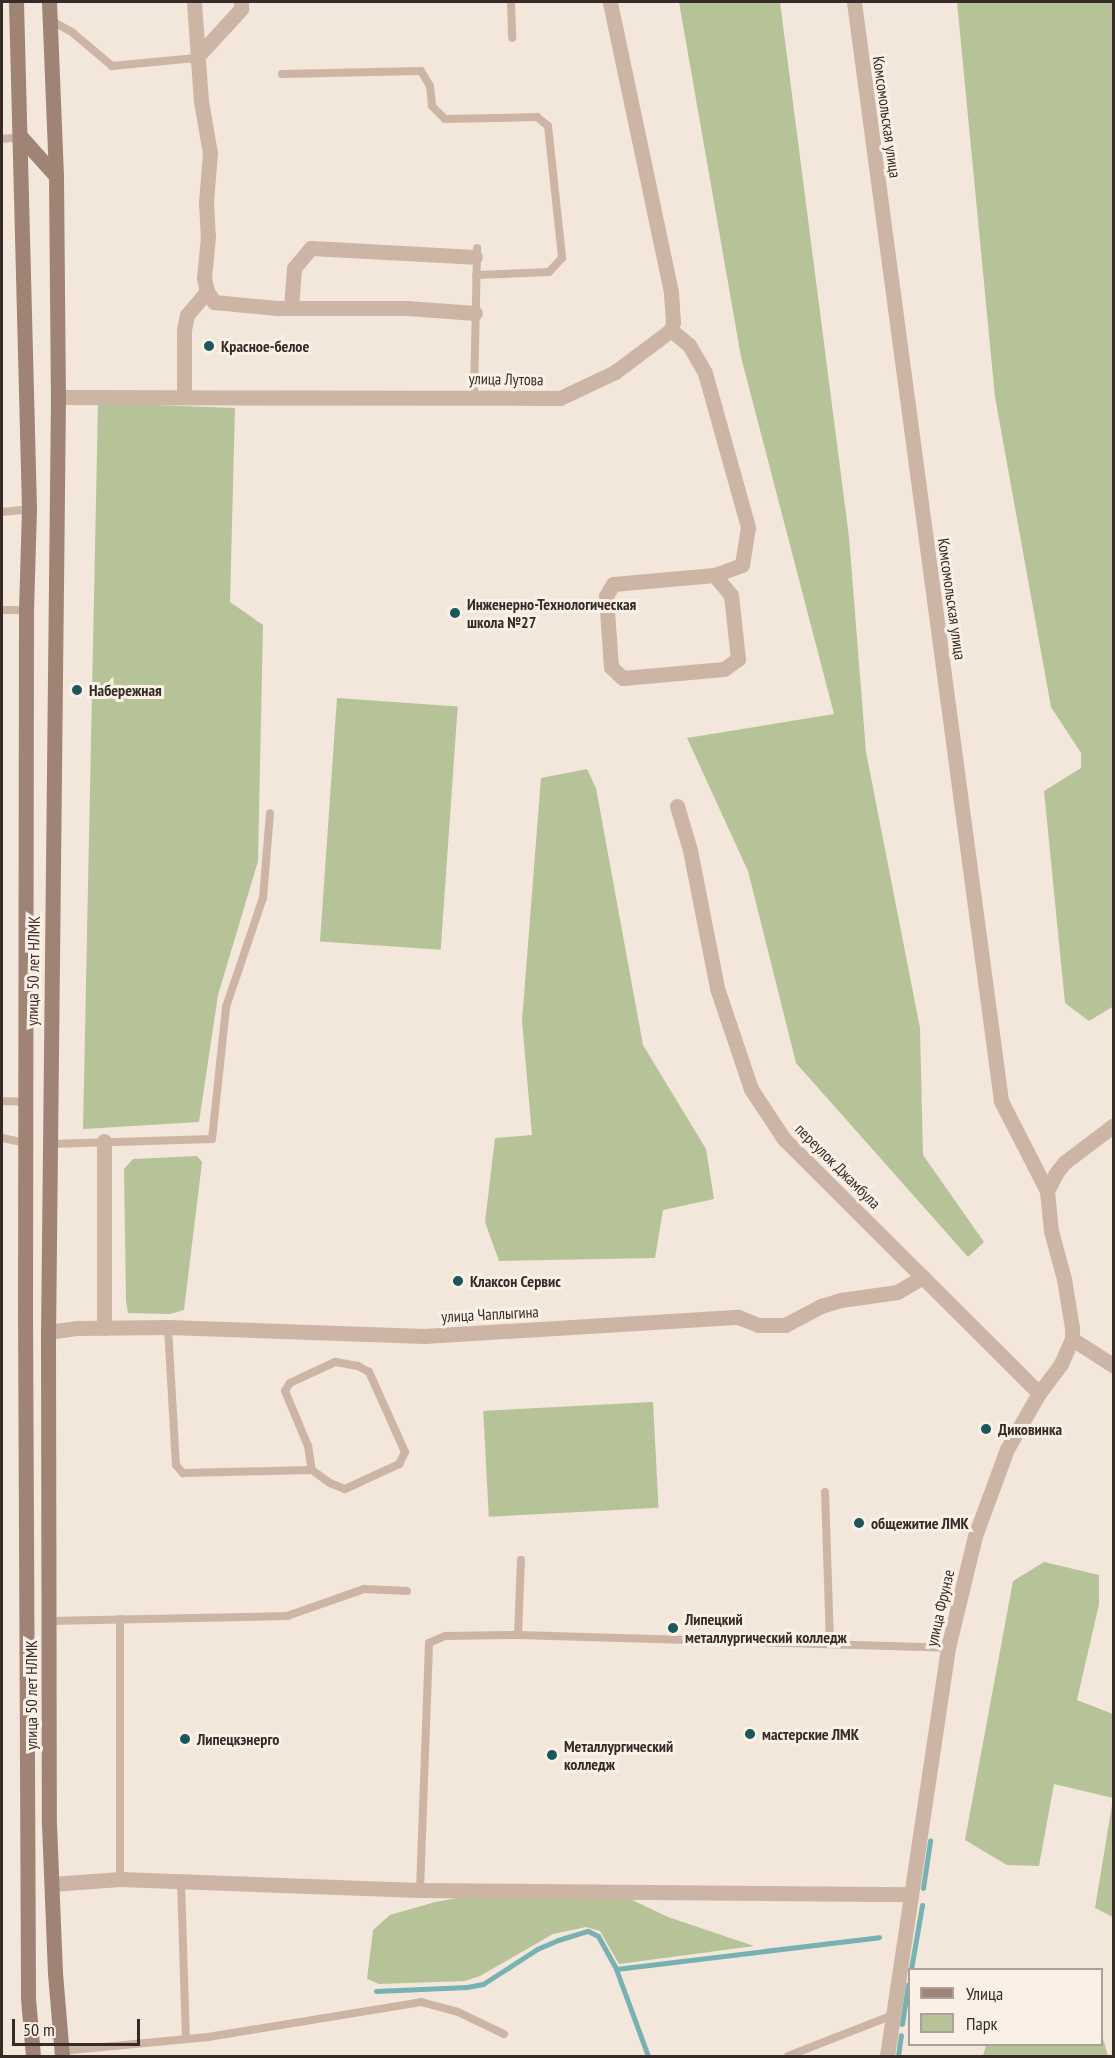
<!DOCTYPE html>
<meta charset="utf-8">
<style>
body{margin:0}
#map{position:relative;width:1115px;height:2058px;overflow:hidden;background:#f3e6da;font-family:"PT Sans Narrow",sans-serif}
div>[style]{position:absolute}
.green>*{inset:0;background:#b6c399;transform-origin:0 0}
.stream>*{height:5px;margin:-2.5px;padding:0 2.5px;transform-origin:2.5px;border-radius:2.5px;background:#77b1b2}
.lane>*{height:8px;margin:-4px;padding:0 4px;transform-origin:4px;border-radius:4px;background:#ccb5a5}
.street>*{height:15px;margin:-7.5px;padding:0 7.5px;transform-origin:7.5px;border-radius:7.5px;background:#ccb5a5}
.secondary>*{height:15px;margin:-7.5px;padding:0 7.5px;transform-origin:7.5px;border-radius:7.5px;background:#9f8476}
.dots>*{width:16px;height:16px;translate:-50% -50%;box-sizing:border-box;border:3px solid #faf0e6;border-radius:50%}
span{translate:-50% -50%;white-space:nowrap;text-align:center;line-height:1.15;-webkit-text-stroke:6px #faf0e6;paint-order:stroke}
.street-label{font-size:16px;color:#372b27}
.poi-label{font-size:16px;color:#372b27;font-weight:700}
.left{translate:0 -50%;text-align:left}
.frame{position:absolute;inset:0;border:3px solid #372b27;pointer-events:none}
.legend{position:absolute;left:908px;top:1968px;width:195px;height:78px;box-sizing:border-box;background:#faf0e6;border:2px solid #aca19a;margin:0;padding:8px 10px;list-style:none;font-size:18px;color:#372b27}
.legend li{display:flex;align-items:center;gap:12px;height:30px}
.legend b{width:30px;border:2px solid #aca19a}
.scale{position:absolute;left:12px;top:2019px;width:128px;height:27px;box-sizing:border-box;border:3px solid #372b27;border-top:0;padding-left:8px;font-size:18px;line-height:21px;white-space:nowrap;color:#372b27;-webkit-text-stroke:4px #faf0e6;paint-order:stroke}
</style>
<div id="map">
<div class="green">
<div style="clip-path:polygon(679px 2px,780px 2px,849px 537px,866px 752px,920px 1028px,923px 1155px,984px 1242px,968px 1257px,796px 1063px,748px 871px,687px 738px,834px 714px,741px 357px)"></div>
<div style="clip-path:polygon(957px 2px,1113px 2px,1114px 1006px,1089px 1021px,1065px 1003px,1044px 791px,1081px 768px,1081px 753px,1051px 707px,995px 397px)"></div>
<div style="clip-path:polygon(98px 403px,235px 408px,230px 602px,263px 625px,258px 861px,218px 995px,199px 1122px,83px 1129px)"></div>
<div style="left:337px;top:698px;width:121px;height:244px;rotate:4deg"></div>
<div style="clip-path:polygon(587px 769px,596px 788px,643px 1045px,706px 1149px,714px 1199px,663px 1210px,655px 1258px,499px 1261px,485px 1222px,495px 1138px,532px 1135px,522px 1021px,541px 778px)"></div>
<div style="clip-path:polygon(197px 1156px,202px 1162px,184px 1310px,170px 1314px,128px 1313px,126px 1301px,124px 1169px,133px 1159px)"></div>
<div style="left:653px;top:1402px;width:106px;height:170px;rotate:87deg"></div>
<div style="clip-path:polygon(1044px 1562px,1099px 1575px,1099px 1604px,1077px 1700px,1113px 1714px,1113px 1798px,1054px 1784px,1039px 1866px,1007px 1865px,965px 1840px,1013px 1581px)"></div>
<div style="clip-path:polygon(1113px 1799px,1113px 1917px,1095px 1908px)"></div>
<div style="clip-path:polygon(464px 1897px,626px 1897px,668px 1917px,754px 1946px,619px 1964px,600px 1931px,586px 1927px,553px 1934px,480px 1976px,465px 1981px,379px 1984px,367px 1979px,373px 1930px,390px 1915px,435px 1902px)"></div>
<div style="clip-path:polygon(1102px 2035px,1108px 2056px,983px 2056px,986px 2045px,1102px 2044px)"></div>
</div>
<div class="stream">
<div style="left:923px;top:1888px;width:48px;rotate:-81.5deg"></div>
<div style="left:616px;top:1969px;width:265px;rotate:-6.9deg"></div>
<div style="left:911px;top:1969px;width:65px;rotate:-80.2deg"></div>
<div style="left:376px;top:1991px;width:91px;rotate:-2.5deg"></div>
<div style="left:467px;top:1987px;width:16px;rotate:-11deg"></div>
<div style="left:483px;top:1984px;width:64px;rotate:-32.9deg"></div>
<div style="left:537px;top:1949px;width:23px;rotate:-23deg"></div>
<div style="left:558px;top:1940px;width:31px;rotate:-17deg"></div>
<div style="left:588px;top:1931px;width:11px;rotate:27deg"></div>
<div style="left:598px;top:1936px;width:38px;rotate:61deg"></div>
<div style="left:616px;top:1969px;width:93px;rotate:69.8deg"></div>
<div style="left:902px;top:2024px;width:40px;rotate:-81.5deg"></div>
<div style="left:898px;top:2056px;width:21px;rotate:-82deg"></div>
</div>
<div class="lane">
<div style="left:511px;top:2px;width:36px;rotate:88deg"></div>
<div style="left:50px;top:20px;width:26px;rotate:29deg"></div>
<div style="left:73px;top:33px;width:51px;rotate:40.2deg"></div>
<div style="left:112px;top:66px;width:84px;rotate:-5.4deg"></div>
<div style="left:282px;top:74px;width:139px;rotate:-1.2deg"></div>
<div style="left:421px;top:71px;width:17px;rotate:59deg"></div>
<div style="left:430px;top:86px;width:20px;rotate:84deg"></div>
<div style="left:432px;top:106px;width:18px;rotate:45deg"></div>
<div style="left:445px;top:119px;width:92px;rotate:-1.2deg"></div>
<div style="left:537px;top:117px;width:14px;rotate:39deg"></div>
<div style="left:548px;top:126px;width:133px;rotate:83.9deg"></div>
<div style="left:562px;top:258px;width:19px;rotate:133deg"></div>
<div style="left:549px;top:272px;width:73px;rotate:177.6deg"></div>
<div style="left:2px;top:139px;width:19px;rotate:-6deg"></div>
<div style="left:474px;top:396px;width:148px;rotate:-88.8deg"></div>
<div style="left:2px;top:512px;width:27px;rotate:-6deg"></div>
<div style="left:2px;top:610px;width:24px"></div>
<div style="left:2px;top:1101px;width:24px;rotate:2deg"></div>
<div style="left:2px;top:1138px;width:25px;rotate:12deg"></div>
<div style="left:50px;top:1144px;width:162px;rotate:-1.8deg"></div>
<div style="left:212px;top:1139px;width:133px;rotate:-83.9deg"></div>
<div style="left:226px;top:1007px;width:115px;rotate:-71.3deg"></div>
<div style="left:263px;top:898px;width:85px;rotate:-85.3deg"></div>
<div style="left:168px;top:1327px;width:138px;rotate:86.7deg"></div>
<div style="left:176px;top:1465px;width:11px;rotate:49deg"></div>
<div style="left:183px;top:1473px;width:129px;rotate:-1.3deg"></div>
<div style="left:312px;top:1470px;width:22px;rotate:36deg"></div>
<div style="left:330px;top:1483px;width:16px;rotate:22deg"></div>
<div style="left:345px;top:1489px;width:60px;rotate:-24.8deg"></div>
<div style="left:399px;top:1464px;width:13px;rotate:-63deg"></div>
<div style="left:405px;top:1452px;width:88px;rotate:-114.2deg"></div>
<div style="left:369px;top:1372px;width:13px;rotate:-151deg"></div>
<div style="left:358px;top:1366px;width:23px;rotate:-170deg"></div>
<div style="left:335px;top:1362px;width:50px;rotate:155deg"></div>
<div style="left:290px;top:1383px;width:9px;rotate:122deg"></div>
<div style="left:285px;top:1391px;width:60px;rotate:67.3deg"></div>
<div style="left:308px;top:1446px;width:24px;rotate:81deg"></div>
<div style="left:825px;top:1492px;width:151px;rotate:88.1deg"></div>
<div style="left:48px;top:1621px;width:239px;rotate:-1.2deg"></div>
<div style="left:287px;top:1616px;width:82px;rotate:-19.3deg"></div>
<div style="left:364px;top:1589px;width:43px;rotate:2.7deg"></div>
<div style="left:518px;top:1635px;width:430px;rotate:1.7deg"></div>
<div style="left:120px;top:1879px;width:260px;rotate:-90deg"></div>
<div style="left:181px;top:1882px;width:157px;rotate:88.2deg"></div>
<div style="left:420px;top:1890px;width:247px;rotate:-87.9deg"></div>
<div style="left:429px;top:1643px;width:17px;rotate:-24deg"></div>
<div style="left:445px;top:1636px;width:73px;rotate:-0.8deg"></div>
<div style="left:518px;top:1635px;width:75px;rotate:-87.7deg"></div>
<div style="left:61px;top:2051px;width:148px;rotate:-5.4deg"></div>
<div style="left:208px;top:2037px;width:216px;rotate:-9.3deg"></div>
<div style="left:421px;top:2002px;width:38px;rotate:15deg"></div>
<div style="left:458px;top:2012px;width:51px;rotate:25.6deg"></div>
<div style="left:788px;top:2056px;width:113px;rotate:-21.3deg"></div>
</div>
<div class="street">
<div style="left:194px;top:2px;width:99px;rotate:86deg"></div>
<div style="left:201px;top:101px;width:53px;rotate:80.2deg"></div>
<div style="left:210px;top:153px;width:49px;rotate:94.7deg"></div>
<div style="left:206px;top:202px;width:34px;rotate:87deg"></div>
<div style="left:208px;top:236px;width:42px;rotate:95.4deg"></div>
<div style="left:204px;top:278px;width:13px;rotate:77deg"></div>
<div style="left:207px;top:291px;width:13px;rotate:58deg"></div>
<div style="left:214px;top:302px;width:63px;rotate:5.4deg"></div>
<div style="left:277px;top:308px;width:130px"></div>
<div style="left:407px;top:308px;width:68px;rotate:4.2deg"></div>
<div style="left:854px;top:2px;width:1109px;rotate:82.38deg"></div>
<div style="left:1001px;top:1101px;width:101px;rotate:62.9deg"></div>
<div style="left:1047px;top:1191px;width:40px;rotate:84.3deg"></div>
<div style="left:1051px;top:1231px;width:50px;rotate:74.8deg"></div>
<div style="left:1064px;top:1279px;width:50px;rotate:80.7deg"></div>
<div style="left:1072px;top:1328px;width:11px;rotate:90deg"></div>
<div style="left:1072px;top:1339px;width:27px;rotate:114deg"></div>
<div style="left:1061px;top:1364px;width:36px;rotate:127deg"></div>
<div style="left:1039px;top:1393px;width:64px;rotate:119.7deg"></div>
<div style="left:1007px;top:1449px;width:93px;rotate:110.2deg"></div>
<div style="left:975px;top:1536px;width:115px;rotate:103.6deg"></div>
<div style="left:948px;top:1648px;width:413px;rotate:98.5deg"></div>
<div style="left:196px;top:58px;width:67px;rotate:-47.4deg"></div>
<div style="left:241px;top:9px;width:7px;rotate:-90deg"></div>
<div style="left:291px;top:308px;width:40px;rotate:-85.7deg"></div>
<div style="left:294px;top:268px;width:26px;rotate:-50deg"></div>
<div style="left:311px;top:248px;width:164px;rotate:3.1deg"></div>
<div style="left:671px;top:330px;width:23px;rotate:40deg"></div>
<div style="left:689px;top:345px;width:32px;rotate:60deg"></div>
<div style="left:705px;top:373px;width:160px;rotate:74.4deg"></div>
<div style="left:748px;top:527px;width:38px;rotate:99deg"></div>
<div style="left:742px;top:565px;width:30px;rotate:160deg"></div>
<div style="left:714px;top:575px;width:101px;rotate:174.9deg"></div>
<div style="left:613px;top:584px;width:14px;rotate:120deg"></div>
<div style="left:606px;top:596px;width:71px;rotate:86deg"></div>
<div style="left:611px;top:667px;width:16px;rotate:43deg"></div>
<div style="left:623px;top:678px;width:101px;rotate:-5.1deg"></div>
<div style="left:724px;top:669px;width:17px;rotate:-36deg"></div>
<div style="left:738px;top:659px;width:64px;rotate:-96.2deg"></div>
<div style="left:731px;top:595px;width:26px;rotate:-130deg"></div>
<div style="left:184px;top:395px;width:65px;rotate:-90deg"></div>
<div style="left:184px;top:330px;width:15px;rotate:-79deg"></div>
<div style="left:187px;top:315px;width:31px;rotate:-50deg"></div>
<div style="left:58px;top:397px;width:502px;rotate:0.11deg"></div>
<div style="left:560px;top:398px;width:61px;rotate:-25.3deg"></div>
<div style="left:615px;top:372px;width:70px;rotate:-36.9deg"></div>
<div style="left:671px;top:330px;width:8px;rotate:-76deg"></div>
<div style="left:673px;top:322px;width:30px;rotate:-94deg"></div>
<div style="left:671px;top:292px;width:296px;rotate:-101.9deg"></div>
<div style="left:677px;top:806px;width:46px;rotate:73.5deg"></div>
<div style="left:690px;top:850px;width:141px;rotate:78.9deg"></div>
<div style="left:717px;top:988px;width:107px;rotate:71.4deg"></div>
<div style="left:751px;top:1089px;width:60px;rotate:56.6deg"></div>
<div style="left:784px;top:1139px;width:360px;rotate:44.9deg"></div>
<div style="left:1047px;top:1191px;width:20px;rotate:-63deg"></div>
<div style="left:1056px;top:1173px;width:14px;rotate:-51deg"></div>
<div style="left:1065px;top:1162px;width:61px;rotate:-37.1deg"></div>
<div style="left:104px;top:1328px;width:187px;rotate:-90deg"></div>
<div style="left:48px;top:1332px;width:30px;rotate:-8deg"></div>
<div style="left:78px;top:1328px;width:90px;rotate:-0.6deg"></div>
<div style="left:168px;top:1327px;width:256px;rotate:2deg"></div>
<div style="left:424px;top:1336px;width:315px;rotate:-3.5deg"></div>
<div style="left:738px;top:1317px;width:22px;rotate:21deg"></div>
<div style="left:759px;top:1325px;width:26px"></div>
<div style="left:785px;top:1325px;width:41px;rotate:-27.8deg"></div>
<div style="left:821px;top:1306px;width:21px;rotate:-17deg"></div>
<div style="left:841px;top:1300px;width:57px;rotate:-8.1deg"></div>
<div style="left:897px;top:1292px;width:30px;rotate:-30deg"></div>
<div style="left:1072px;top:1339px;width:50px;rotate:32.7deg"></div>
<div style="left:52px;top:1884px;width:68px;rotate:-4.2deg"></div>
<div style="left:120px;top:1879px;width:300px;rotate:2.1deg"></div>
<div style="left:420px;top:1890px;width:491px;rotate:0.5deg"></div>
</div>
<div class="secondary">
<div style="left:16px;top:2px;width:507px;rotate:88.53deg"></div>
<div style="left:29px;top:509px;width:101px;rotate:91.7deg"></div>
<div style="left:26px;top:610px;width:694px;rotate:90.08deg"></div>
<div style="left:25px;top:1304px;width:694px;rotate:89.75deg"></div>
<div style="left:28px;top:1998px;width:58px;rotate:85.1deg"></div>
<div style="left:49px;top:2px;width:174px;rotate:87.7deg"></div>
<div style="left:56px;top:176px;width:221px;rotate:89.5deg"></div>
<div style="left:58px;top:397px;width:935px;rotate:90.61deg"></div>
<div style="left:48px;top:1332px;width:492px;rotate:89.9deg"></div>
<div style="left:49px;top:1824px;width:149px;rotate:87.7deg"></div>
<div style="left:55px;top:1973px;width:83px;rotate:85.2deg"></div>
<div style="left:21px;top:137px;width:52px;rotate:48.1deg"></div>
</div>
<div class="dots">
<div style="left:209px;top:346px;background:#1a585b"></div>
<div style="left:455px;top:613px;background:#1a585b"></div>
<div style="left:77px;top:690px;background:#1a585b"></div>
<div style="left:458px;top:1281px;background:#1a585b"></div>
<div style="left:986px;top:1429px;background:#1a585b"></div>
<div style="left:859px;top:1523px;background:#1a585b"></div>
<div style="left:673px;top:1628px;background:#1a585b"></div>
<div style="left:750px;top:1734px;background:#1a585b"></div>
<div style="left:185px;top:1739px;background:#1a585b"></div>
<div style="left:552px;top:1755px;background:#1a585b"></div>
</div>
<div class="street-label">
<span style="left:887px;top:117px;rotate:82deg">Комсомольская улица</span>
<span style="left:506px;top:379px;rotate:1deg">улица Лутова</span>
<span style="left:952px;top:599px;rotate:82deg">Комсомольская улица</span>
<span style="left:33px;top:971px;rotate:-89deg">улица 50 лет НЛМК</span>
<span style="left:838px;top:1166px;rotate:45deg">переулок Джамбула</span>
<span style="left:490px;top:1314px;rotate:-3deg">улица Чаплыгина</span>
<span style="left:940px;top:1608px;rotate:-77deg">улица Фрунзе</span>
<span style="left:31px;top:1695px;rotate:-90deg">улица 50 лет НЛМК</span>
</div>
<div class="poi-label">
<span class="left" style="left:221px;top:346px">Красное-белое</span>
<span class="left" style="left:467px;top:613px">Инженерно-Технологическая<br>школа №27</span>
<span class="left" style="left:89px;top:690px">Набережная</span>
<span class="left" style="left:470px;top:1281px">Клаксон Сервис</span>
<span class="left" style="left:998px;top:1429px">Диковинка</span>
<span class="left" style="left:871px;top:1523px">общежитие ЛМК</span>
<span class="left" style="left:685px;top:1628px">Липецкий<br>металлургический колледж</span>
<span class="left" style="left:762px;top:1734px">мастерские ЛМК</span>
<span class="left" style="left:197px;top:1739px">Липецкэнерго</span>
<span class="left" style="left:564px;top:1755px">Металлургический<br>колледж</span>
</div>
<div class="frame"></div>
<ul class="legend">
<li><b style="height:8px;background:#9f8476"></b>Улица</li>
<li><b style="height:16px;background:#b6c399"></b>Парк</li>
</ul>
<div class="scale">50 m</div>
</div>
